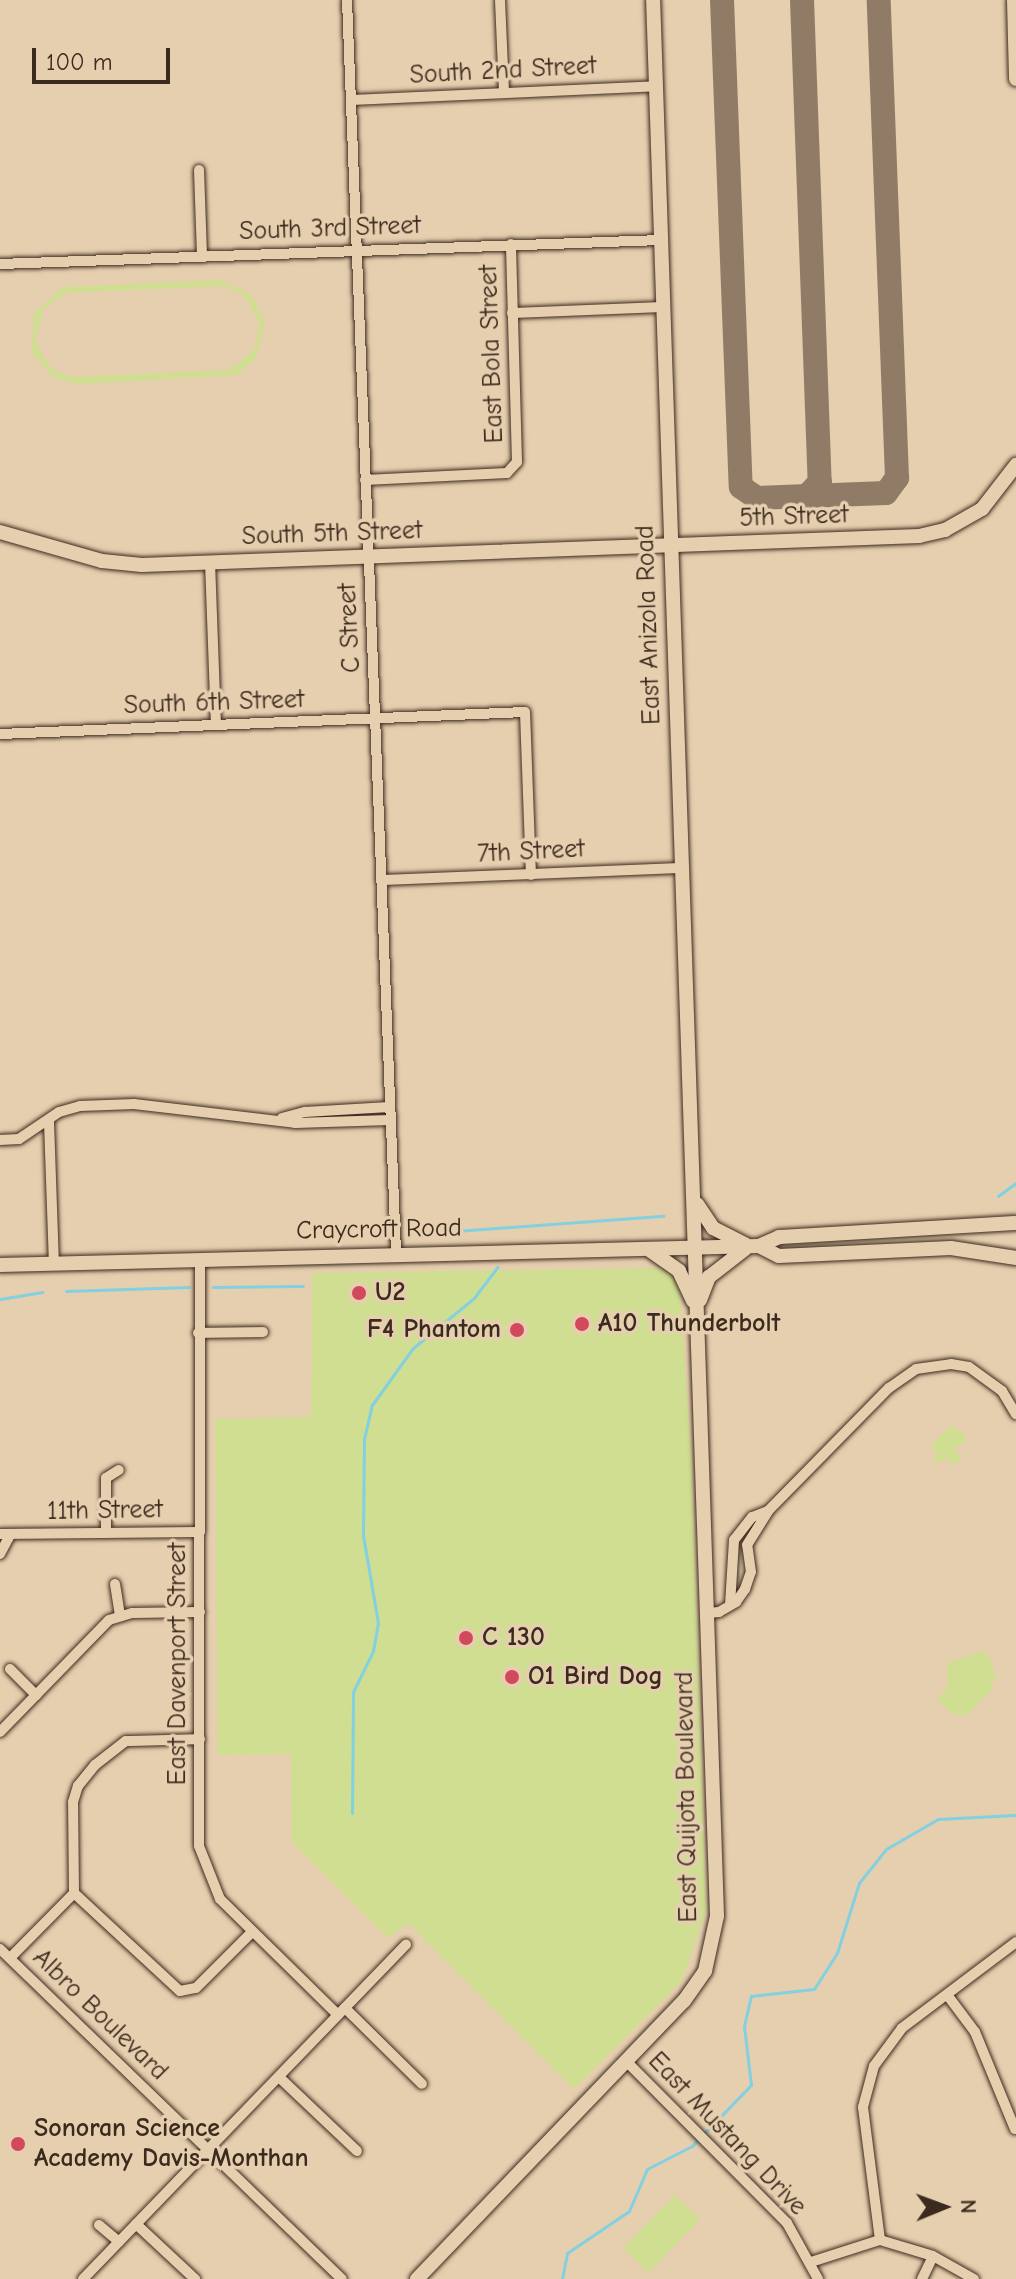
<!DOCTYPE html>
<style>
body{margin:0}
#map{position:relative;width:1016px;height:2279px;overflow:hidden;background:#e6cfaf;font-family:"Comic Neue",sans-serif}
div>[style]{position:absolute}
.green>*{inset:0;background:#cfde91;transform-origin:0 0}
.stream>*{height:3px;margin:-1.5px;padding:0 1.5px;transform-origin:1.5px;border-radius:1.5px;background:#82d0e0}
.taxiway>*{height:24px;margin:-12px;padding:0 12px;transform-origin:12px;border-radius:12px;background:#907c66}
.roads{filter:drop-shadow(0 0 2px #3b2a1e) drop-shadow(0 0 2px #3b2a1e)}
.street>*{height:10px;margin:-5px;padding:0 5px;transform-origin:5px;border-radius:5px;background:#e6cfaf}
.secondary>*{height:14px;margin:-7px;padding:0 7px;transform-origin:7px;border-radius:7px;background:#e6cfaf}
.dots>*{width:22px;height:22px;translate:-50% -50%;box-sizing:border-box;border:4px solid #e6cfaf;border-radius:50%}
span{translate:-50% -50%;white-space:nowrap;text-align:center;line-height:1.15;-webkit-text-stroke:7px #e6cfaf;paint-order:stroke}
.street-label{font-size:26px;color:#3b2a1e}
.poi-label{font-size:26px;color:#3b2a1e;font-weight:700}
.left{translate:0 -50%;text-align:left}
.right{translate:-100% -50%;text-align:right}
.north{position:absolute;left:904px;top:2167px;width:80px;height:80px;-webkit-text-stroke:6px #e6cfaf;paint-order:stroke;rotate:89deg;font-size:22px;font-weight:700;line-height:32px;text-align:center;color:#3b2a1e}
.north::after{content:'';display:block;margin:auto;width:28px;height:36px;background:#3b2a1e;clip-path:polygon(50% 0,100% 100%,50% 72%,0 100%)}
.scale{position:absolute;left:32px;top:48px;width:138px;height:36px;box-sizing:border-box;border:4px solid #3b2a1e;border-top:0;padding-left:10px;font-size:24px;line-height:28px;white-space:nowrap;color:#3b2a1e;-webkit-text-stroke:6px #e6cfaf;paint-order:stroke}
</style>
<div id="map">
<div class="green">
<div style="clip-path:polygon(evenodd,220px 280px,252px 295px,265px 323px,256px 359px,236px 375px,77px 384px,53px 377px,31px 352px,34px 313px,63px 287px,220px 280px,225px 286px,246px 297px,260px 325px,254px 351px,229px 370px,70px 377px,51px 368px,35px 342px,43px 309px,66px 293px,225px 286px)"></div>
<div style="clip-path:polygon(655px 1268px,671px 1272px,680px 1294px,691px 1450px,706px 1911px,681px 1982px,574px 2089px,408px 1923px,388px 1938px,292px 1842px,291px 1754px,218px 1755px,215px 1419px,311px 1417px,312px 1273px)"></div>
<div style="clip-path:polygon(950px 1426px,964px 1433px,965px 1442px,956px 1447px,961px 1463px,949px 1463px,949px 1458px,932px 1464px,937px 1455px,932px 1445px)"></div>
<div style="clip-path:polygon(986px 1650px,996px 1674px,991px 1690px,965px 1716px,953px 1714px,937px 1699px,947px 1689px,947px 1663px)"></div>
<div style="left:675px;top:2195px;width:35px;height:74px;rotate:44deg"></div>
</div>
<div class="stream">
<div style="left:998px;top:1196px;width:22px;rotate:-36deg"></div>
<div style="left:443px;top:1232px;width:221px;rotate:-4.2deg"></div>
<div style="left:213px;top:1287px;width:90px;rotate:-0.6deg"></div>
<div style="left:66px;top:1291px;width:123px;rotate:-1.9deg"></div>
<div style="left:0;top:1299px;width:43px;rotate:-9.5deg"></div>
<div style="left:352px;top:1813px;width:121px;rotate:-89.5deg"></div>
<div style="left:353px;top:1692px;width:46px;rotate:-64deg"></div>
<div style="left:373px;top:1651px;width:28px;rotate:-80deg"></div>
<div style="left:378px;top:1623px;width:89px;rotate:-99.7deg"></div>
<div style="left:363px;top:1535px;width:96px;rotate:-89.4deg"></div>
<div style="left:364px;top:1439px;width:35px;rotate:-77deg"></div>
<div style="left:372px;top:1405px;width:70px;rotate:-54.3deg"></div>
<div style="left:413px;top:1348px;width:79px;rotate:-39.3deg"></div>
<div style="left:474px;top:1298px;width:39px;rotate:-53deg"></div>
<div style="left:562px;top:2279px;width:26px;rotate:-79deg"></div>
<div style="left:567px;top:2253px;width:75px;rotate:-34.1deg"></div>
<div style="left:629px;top:2211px;width:46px;rotate:-66.8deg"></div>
<div style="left:647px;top:2169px;width:51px;rotate:-27.1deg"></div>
<div style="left:692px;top:2146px;width:85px;rotate:-46deg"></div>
<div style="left:751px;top:2085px;width:59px;rotate:-96.8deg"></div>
<div style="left:744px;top:2026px;width:31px;rotate:-77deg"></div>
<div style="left:751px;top:1996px;width:63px;rotate:-6.3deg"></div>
<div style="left:814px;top:1989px;width:43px;rotate:-57.4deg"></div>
<div style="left:837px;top:1953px;width:73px;rotate:-72.6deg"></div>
<div style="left:859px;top:1883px;width:43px;rotate:-51.5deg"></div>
<div style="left:886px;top:1849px;width:60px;rotate:-30deg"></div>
<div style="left:938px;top:1819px;width:78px;rotate:-2.9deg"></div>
</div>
<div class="taxiway">
<div style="left:722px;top:0;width:487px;rotate:87.8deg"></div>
<div style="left:741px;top:487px;width:19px;rotate:35deg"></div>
<div style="left:757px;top:498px;width:129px;rotate:-2.2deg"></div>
<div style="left:886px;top:493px;width:19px;rotate:-54deg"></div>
<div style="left:897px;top:478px;width:478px;rotate:-92.2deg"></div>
<div style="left:802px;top:0;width:482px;rotate:87.9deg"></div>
<div style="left:820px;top:482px;width:19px;rotate:133deg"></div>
</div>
<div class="roads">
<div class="street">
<div style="left:347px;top:0;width:1254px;rotate:87.76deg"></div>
<div style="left:500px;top:0;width:93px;rotate:87.5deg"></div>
<div style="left:351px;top:100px;width:306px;rotate:-2.6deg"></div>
<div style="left:199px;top:170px;width:85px;rotate:88deg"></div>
<div style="left:0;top:264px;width:662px;rotate:-2.08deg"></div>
<div style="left:512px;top:313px;width:152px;rotate:-2.3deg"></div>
<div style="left:365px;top:480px;width:142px;rotate:-2.8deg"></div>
<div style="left:507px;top:473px;width:15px;rotate:-48deg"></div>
<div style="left:517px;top:462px;width:218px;rotate:-91.6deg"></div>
<div style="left:210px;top:562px;width:162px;rotate:87.9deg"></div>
<div style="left:0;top:734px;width:525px;rotate:-2.4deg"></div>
<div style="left:525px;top:712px;width:163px;rotate:87.9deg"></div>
<div style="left:382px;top:880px;width:299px;rotate:-2.3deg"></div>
<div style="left:282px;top:1118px;width:24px;rotate:-15deg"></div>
<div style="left:305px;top:1112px;width:84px;rotate:-3.4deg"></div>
<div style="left:49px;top:1122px;width:141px;rotate:88deg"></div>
<div style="left:0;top:1140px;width:19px;rotate:-3deg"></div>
<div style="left:19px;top:1139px;width:48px;rotate:-34deg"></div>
<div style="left:59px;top:1112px;width:22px;rotate:-16deg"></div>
<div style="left:80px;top:1106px;width:54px;rotate:-2.1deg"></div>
<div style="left:134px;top:1104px;width:162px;rotate:6.7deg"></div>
<div style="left:295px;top:1123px;width:95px;rotate:-1.8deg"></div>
<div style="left:200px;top:1259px;width:587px;rotate:90.1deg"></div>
<div style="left:199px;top:1846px;width:57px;rotate:68.4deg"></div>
<div style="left:220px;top:1899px;width:165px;rotate:44.5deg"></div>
<div style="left:198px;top:1333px;width:65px;rotate:-0.9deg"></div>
<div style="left:768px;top:1511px;width:173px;rotate:-45.5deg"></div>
<div style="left:889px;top:1388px;width:33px;rotate:-35deg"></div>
<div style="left:916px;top:1369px;width:35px;rotate:-8deg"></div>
<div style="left:951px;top:1364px;width:18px;rotate:9deg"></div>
<div style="left:969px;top:1367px;width:41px;rotate:36deg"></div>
<div style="left:1002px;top:1391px;width:27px;rotate:59deg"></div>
<div style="left:106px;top:1533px;width:55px;rotate:-90deg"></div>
<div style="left:106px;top:1478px;width:15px;rotate:-32deg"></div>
<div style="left:0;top:1534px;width:200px;rotate:-0.6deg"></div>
<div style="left:0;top:1554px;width:21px;rotate:-62deg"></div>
<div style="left:115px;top:1584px;width:31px;rotate:81deg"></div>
<div style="left:708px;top:1613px;width:11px;rotate:-5deg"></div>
<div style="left:719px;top:1612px;width:20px;rotate:-30deg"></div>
<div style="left:736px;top:1602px;width:16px;rotate:-55deg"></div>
<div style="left:745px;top:1589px;width:18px;rotate:-71deg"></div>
<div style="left:751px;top:1572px;width:27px;rotate:-98deg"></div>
<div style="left:747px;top:1545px;width:40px;rotate:-58deg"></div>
<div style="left:768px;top:1511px;width:17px;rotate:159deg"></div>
<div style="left:752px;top:1517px;width:29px;rotate:128deg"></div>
<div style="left:734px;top:1540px;width:65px;rotate:93.5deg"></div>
<div style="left:10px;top:1669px;width:37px;rotate:45deg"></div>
<div style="left:0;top:1732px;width:156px;rotate:-45.8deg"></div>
<div style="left:109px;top:1620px;width:24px;rotate:-17deg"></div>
<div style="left:132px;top:1613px;width:68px;rotate:-0.8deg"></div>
<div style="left:74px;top:1893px;width:144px;rotate:42.8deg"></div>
<div style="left:180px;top:1991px;width:16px;rotate:-11deg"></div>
<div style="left:196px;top:1988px;width:79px;rotate:-45deg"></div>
<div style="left:0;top:1949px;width:475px;rotate:44deg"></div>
<div style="left:10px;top:1958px;width:91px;rotate:-45.4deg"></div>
<div style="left:74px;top:1893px;width:91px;rotate:-90.6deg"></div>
<div style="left:73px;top:1802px;width:17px;rotate:-73deg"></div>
<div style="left:78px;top:1786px;width:27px;rotate:-51deg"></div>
<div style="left:95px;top:1765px;width:39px;rotate:-38deg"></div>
<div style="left:126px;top:1741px;width:74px;rotate:-1.5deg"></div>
<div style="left:948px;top:1996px;width:45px;rotate:53.1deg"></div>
<div style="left:975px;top:2032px;width:105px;rotate:67.6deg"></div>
<div style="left:345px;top:2008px;width:108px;rotate:44.6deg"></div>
<div style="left:627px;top:2062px;width:227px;rotate:45.2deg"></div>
<div style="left:787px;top:2223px;width:64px;rotate:61deg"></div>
<div style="left:280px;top:2078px;width:106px;rotate:43.5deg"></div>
<div style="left:136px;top:2224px;width:81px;rotate:43deg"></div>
<div style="left:99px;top:2225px;width:26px;rotate:40deg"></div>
<div style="left:880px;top:2240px;width:134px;rotate:-97.3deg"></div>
<div style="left:863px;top:2107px;width:42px;rotate:-75deg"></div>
<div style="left:874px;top:2066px;width:47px;rotate:-53.6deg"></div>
<div style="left:902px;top:2028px;width:143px;rotate:-37deg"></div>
<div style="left:811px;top:2262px;width:72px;rotate:-17.7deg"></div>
<div style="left:880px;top:2240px;width:55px;rotate:16.8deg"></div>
<div style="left:933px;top:2256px;width:47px;rotate:29.3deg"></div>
<div style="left:83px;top:2279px;width:465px;rotate:-46deg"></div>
<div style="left:922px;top:2279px;width:25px;rotate:-64deg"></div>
</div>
<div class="secondary">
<div style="left:1014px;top:0;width:79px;rotate:88.5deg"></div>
<div style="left:0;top:532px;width:106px;rotate:15.9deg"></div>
<div style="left:102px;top:561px;width:40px;rotate:5.7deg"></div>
<div style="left:142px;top:565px;width:778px;rotate:-2.14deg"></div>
<div style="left:919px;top:536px;width:27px;rotate:-13deg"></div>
<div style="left:945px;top:530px;width:43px;rotate:-29.6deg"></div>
<div style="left:982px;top:509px;width:56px;rotate:-52.3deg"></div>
<div style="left:697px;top:1204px;width:29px;rotate:56deg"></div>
<div style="left:713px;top:1228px;width:37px;rotate:27deg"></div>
<div style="left:759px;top:1246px;width:22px;rotate:27deg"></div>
<div style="left:779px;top:1256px;width:172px;rotate:-2.7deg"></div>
<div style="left:951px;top:1248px;width:66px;rotate:8.7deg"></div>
<div style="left:648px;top:1249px;width:38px;rotate:35deg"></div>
<div style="left:679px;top:1271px;width:33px;rotate:65deg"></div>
<div style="left:0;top:1265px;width:759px;rotate:-1.43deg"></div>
<div style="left:759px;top:1246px;width:22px;rotate:-24deg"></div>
<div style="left:779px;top:1237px;width:237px;rotate:-3.4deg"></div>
<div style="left:700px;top:1300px;width:25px;rotate:-69deg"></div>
<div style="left:709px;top:1277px;width:46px;rotate:-37.9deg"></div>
<div style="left:417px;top:2279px;width:385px;rotate:-46.2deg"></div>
<div style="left:684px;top:2001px;width:37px;rotate:-55deg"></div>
<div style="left:705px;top:1971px;width:56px;rotate:-77.7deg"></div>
<div style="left:717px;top:1916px;width:1917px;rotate:-91.91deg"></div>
</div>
</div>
<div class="dots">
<div style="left:359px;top:1293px;background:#d1495b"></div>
<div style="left:582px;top:1324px;background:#d1495b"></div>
<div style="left:517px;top:1330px;background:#d1495b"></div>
<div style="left:466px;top:1638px;background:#d1495b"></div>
<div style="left:512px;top:1677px;background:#d1495b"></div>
<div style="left:18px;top:2144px;background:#d1495b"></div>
</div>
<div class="street-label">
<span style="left:503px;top:71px;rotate:-3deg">South 2nd Street</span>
<span style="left:330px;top:229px;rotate:-2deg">South 3rd Street</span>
<span style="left:492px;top:354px;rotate:-92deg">East Bola Street</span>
<span style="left:794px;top:517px;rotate:-2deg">5th Street</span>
<span style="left:332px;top:534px;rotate:-2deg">South 5th Street</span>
<span style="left:649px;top:625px;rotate:-92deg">East Anizola Road</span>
<span style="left:350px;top:628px;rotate:-93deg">C Street</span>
<span style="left:214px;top:703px;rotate:-2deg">South 6th Street</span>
<span style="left:531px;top:852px;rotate:-3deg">7th Street</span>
<span style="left:379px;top:1230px;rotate:-1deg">Craycroft Road</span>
<span style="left:105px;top:1511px;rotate:-1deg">11th Street</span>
<span style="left:178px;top:1664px;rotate:-90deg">East Davenport Street</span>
<span style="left:687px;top:1797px;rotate:-91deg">East Quijota Boulevard</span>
<span style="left:100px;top:2015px;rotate:44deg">Albro Boulevard</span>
<span style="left:727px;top:2134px;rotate:46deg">East Mustang Drive</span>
</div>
<div class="poi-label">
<span class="left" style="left:375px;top:1293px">U2</span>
<span class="left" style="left:598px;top:1324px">A10 Thunderbolt</span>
<span class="right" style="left:501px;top:1330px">F4 Phantom</span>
<span class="left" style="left:482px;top:1638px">C 130</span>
<span class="left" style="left:528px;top:1677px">O1 Bird Dog</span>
<span class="left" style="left:34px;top:2144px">Sonoran Science<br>Academy Davis-Monthan</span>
</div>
<div class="north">N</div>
<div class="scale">100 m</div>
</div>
